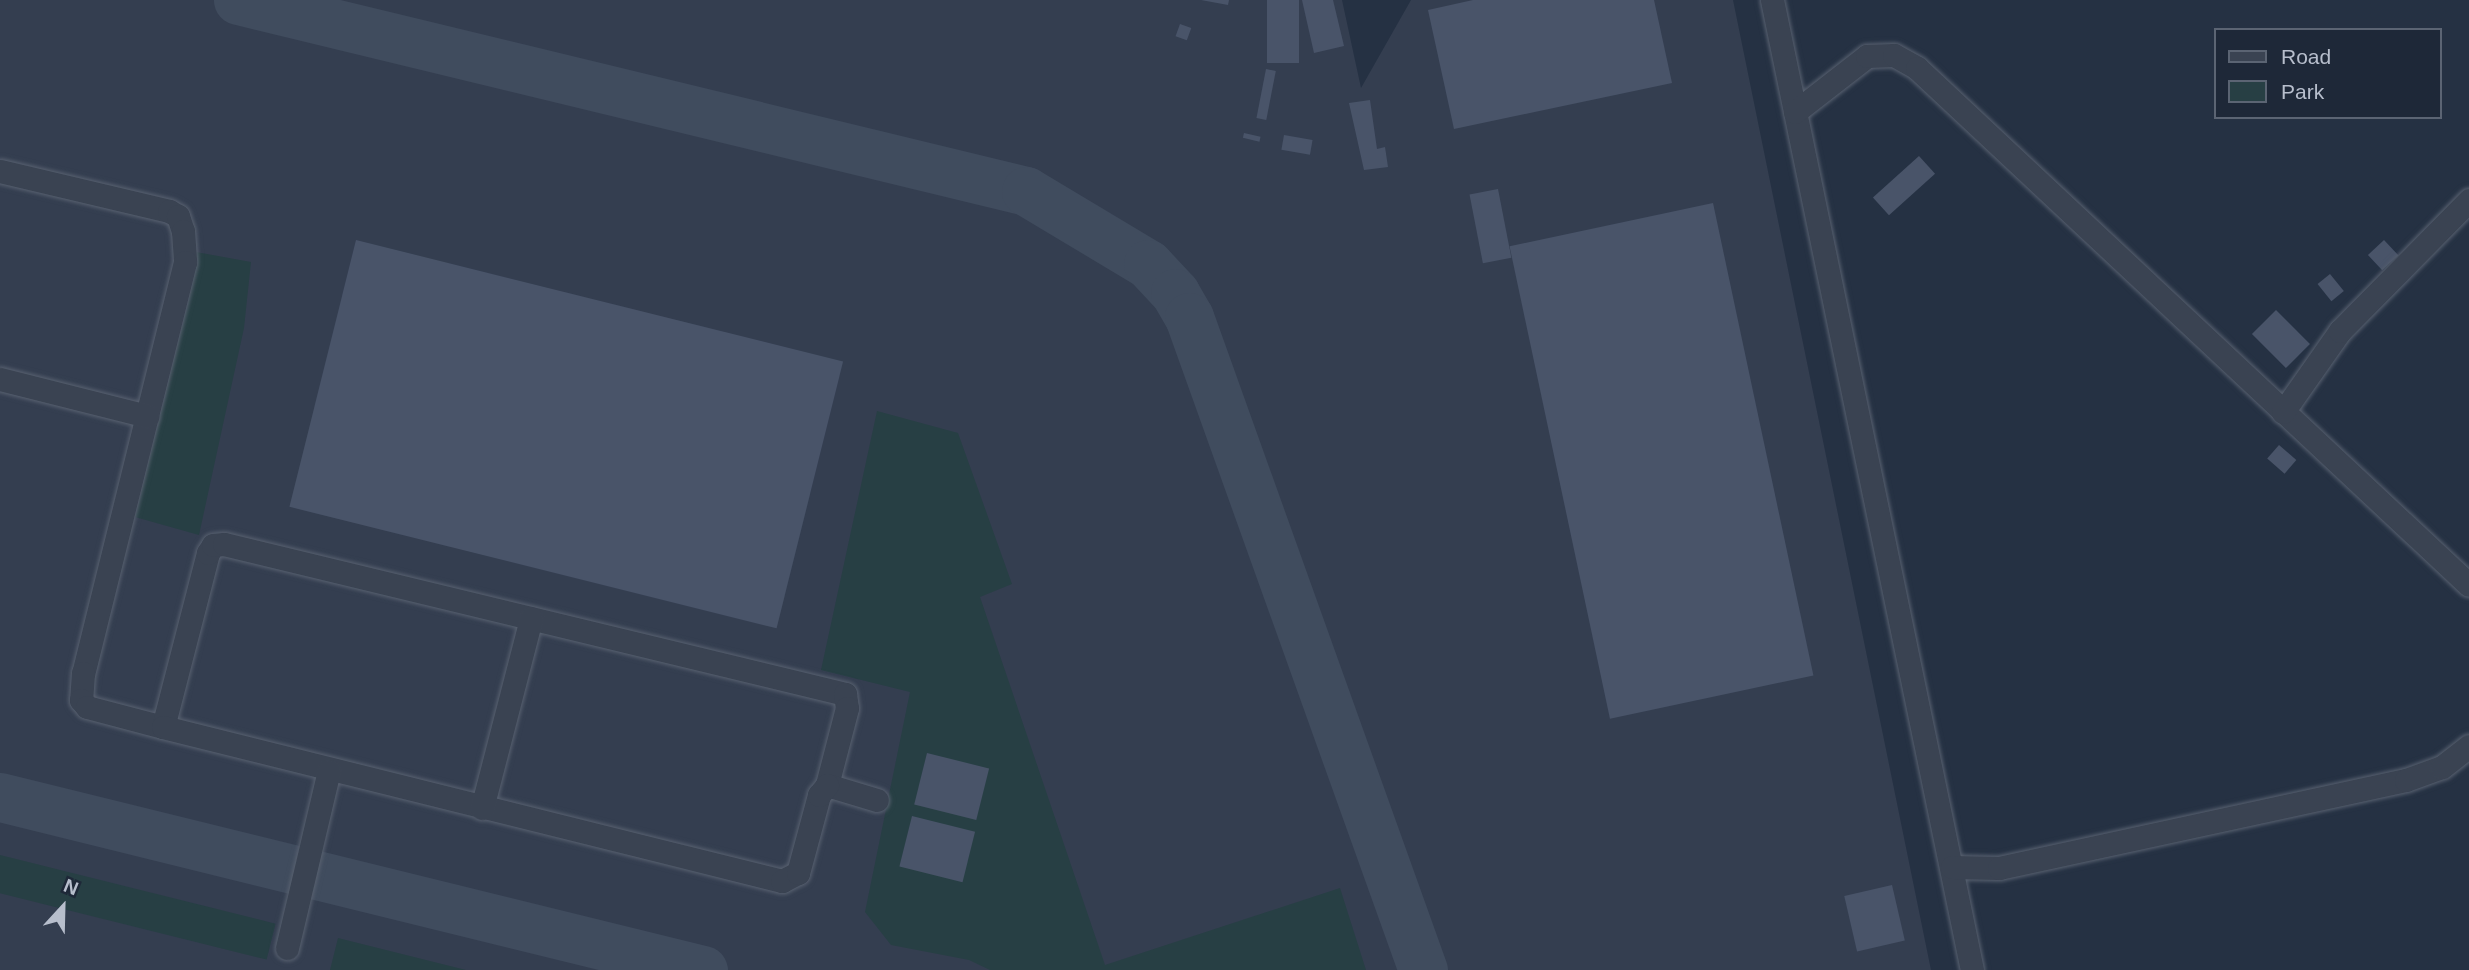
<!DOCTYPE html>
<style>
body{margin:0}
#map{position:relative;width:2469px;height:970px;overflow:hidden;background:#253143;font-family:Helvetica,sans-serif}
div>[style]{position:absolute}
.airport>*{inset:0;background:#343e50}
.green>*{inset:0;background:#273f44;transform-origin:0 0}
.taxiway>*{height:49px;margin:-24.5px;padding:0 24.5px;transform-origin:24.5px;border-radius:24.5px;background:#404c5e}
.building>*{inset:0;background:#495469;transform-origin:0 0}
.roads{filter:drop-shadow(0 0 2px #586170) drop-shadow(0 0 2px #586170)}
.minor>*{height:23px;margin:-11.5px;padding:0 11.5px;transform-origin:11.5px;border-radius:11.5px;background:#3a4352}
span{translate:-50% -50%;white-space:nowrap;text-align:center;line-height:1.15;-webkit-text-stroke:6px #1e2838;paint-order:stroke}
.legend{position:absolute;left:2214px;top:28px;width:228px;height:91px;box-sizing:border-box;background:#1e2838;border:2px solid #5b6473;margin:0;padding:9px 12px;list-style:none;font-size:21px;color:#b7becc}
.legend li{display:flex;align-items:center;gap:14px;height:35px}
.legend b{width:35px;border:2px solid #5b6473}
.north{position:absolute;left:28px;top:872px;width:70px;height:70px;-webkit-text-stroke:5px #1e2838;paint-order:stroke;rotate:22deg;font-size:19px;font-weight:700;line-height:28px;text-align:center;color:#b7becc}
.north::after{content:'';display:block;margin:auto;width:24px;height:32px;background:#b7becc;clip-path:polygon(50% 0,100% 100%,50% 72%,0 100%)}
</style>
<div id="map">
<div class="airport">
<div style="clip-path:polygon(0 0,1342px 0,1361px 88px,1411px 0,1733px 0,1931px 970px,0 970px)"></div>
</div>
<div class="green">
<div style="clip-path:polygon(196px 252px,251px 262px,244px 328px,199px 535px,135px 517px,191px 290px)"></div>
<div style="clip-path:polygon(877px 411px,958px 433px,1012px 584px,980px 597px,1105px 965px,1340px 888px,1366px 970px,990px 970px,969px 960px,891px 945px,865px 912px,910px 692px,821px 670px)"></div>
<div style="left:0;top:855px;width:284px;height:37px;rotate:14deg"></div>
<div style="clip-path:polygon(338px 938px,466px 970px,330px 970px)"></div>
</div>
<div class="taxiway">
<div style="left:238px;top:0;width:811px;rotate:13.62deg"></div>
<div style="left:1026px;top:191px;width:142px;rotate:30.9deg"></div>
<div style="left:1148px;top:264px;width:40px;rotate:47deg"></div>
<div style="left:1175px;top:293px;width:28px;rotate:60deg"></div>
<div style="left:1189px;top:317px;width:694px;rotate:70.29deg"></div>
<div style="left:0;top:797px;width:724px;rotate:13.83deg"></div>
</div>
<div class="building">
<div style="clip-path:polygon(1201px 0,1229px 0,1228px 5px)"></div>
<div style="left:1267px;top:0;width:32px;height:63px"></div>
<div style="clip-path:polygon(1302px 0,1333px 0,1344px 46px,1314px 53px)"></div>
<div style="clip-path:polygon(1473px 0,1654px 0,1672px 83px,1454px 129px,1428px 10px)"></div>
<div style="left:1180px;top:24px;width:12px;height:13px;rotate:20deg"></div>
<div style="left:1266px;top:69px;width:10px;height:50px;rotate:11deg"></div>
<div style="clip-path:polygon(1370px 100px,1377px 149px,1385px 147px,1388px 167px,1364px 170px,1349px 103px)"></div>
<div style="left:1244px;top:133px;width:17px;height:5px;rotate:13deg"></div>
<div style="left:1284px;top:135px;width:29px;height:15px;rotate:10deg"></div>
<div style="left:1919px;top:156px;width:24px;height:62px;rotate:48deg"></div>
<div style="left:1498px;top:189px;width:70px;height:29px;rotate:79deg"></div>
<div style="left:1713px;top:203px;width:483px;height:208px;rotate:78deg"></div>
<div style="left:356px;top:240px;width:502px;height:275px;rotate:14deg"></div>
<div style="left:2384px;top:240px;width:21px;height:22px;rotate:47deg"></div>
<div style="left:2330px;top:274px;width:22px;height:16px;rotate:51deg"></div>
<div style="left:2276px;top:310px;width:48px;height:34px;rotate:45deg"></div>
<div style="left:2279px;top:445px;width:23px;height:18px;rotate:41deg"></div>
<div style="left:927px;top:753px;width:64px;height:53px;rotate:14deg"></div>
<div style="left:912px;top:816px;width:65px;height:52px;rotate:14deg"></div>
<div style="left:1892px;top:885px;width:57px;height:49px;rotate:77deg"></div>
</div>
<div class="roads">
<div class="minor">
<div style="left:1772px;top:0;width:990px;rotate:78.35deg"></div>
<div style="left:1795px;top:112px;width:91px;rotate:-37.9deg"></div>
<div style="left:1867px;top:56px;width:27px;rotate:-2deg"></div>
<div style="left:1894px;top:55px;width:26px;rotate:29deg"></div>
<div style="left:1917px;top:68px;width:756px;rotate:43.12deg"></div>
<div style="left:0;top:171px;width:174px;rotate:13.3deg"></div>
<div style="left:169px;top:211px;width:10px;rotate:29deg"></div>
<div style="left:178px;top:216px;width:16px;rotate:72deg"></div>
<div style="left:183px;top:231px;width:31px;rotate:86deg"></div>
<div style="left:185px;top:262px;width:423px;rotate:103.9deg"></div>
<div style="left:83px;top:673px;width:27px;rotate:94deg"></div>
<div style="left:81px;top:700px;width:9px;rotate:49deg"></div>
<div style="left:87px;top:707px;width:79px;rotate:14.7deg"></div>
<div style="left:163px;top:727px;width:180px;rotate:-75.5deg"></div>
<div style="left:208px;top:553px;width:9px;rotate:-58deg"></div>
<div style="left:213px;top:545px;width:11px;rotate:-5deg"></div>
<div style="left:224px;top:544px;width:639px;rotate:13.58deg"></div>
<div style="left:845px;top:694px;width:14px;rotate:82deg"></div>
<div style="left:847px;top:708px;width:80px;rotate:104.6deg"></div>
<div style="left:827px;top:785px;width:52px;rotate:16.7deg"></div>
<div style="left:0;top:379px;width:152px;rotate:14.1deg"></div>
<div style="left:2283px;top:412px;width:99px;rotate:-54.9deg"></div>
<div style="left:2340px;top:331px;width:184px;rotate:-45.4deg"></div>
<div style="left:163px;top:727px;width:638px;rotate:13.97deg"></div>
<div style="left:782px;top:881px;width:18px;rotate:-27deg"></div>
<div style="left:798px;top:873px;width:81px;rotate:-74.9deg"></div>
<div style="left:819px;top:795px;width:13px;rotate:-51deg"></div>
<div style="left:482px;top:808px;width:196px;rotate:-75.5deg"></div>
<div style="left:1952px;top:867px;width:47px;rotate:1.2deg"></div>
<div style="left:1999px;top:868px;width:416px;rotate:-12.2deg"></div>
<div style="left:2406px;top:780px;width:38px;rotate:-20deg"></div>
<div style="left:2442px;top:767px;width:34px;rotate:-38deg"></div>
<div style="left:287px;top:948px;width:182px;rotate:-76.7deg"></div>
</div>
</div>
<ul class="legend">
<li><b style="height:9px;background:#3a4352"></b>Road</li>
<li><b style="height:19px;background:#273f44"></b>Park</li>
</ul>
<div class="north">N</div>
</div>
